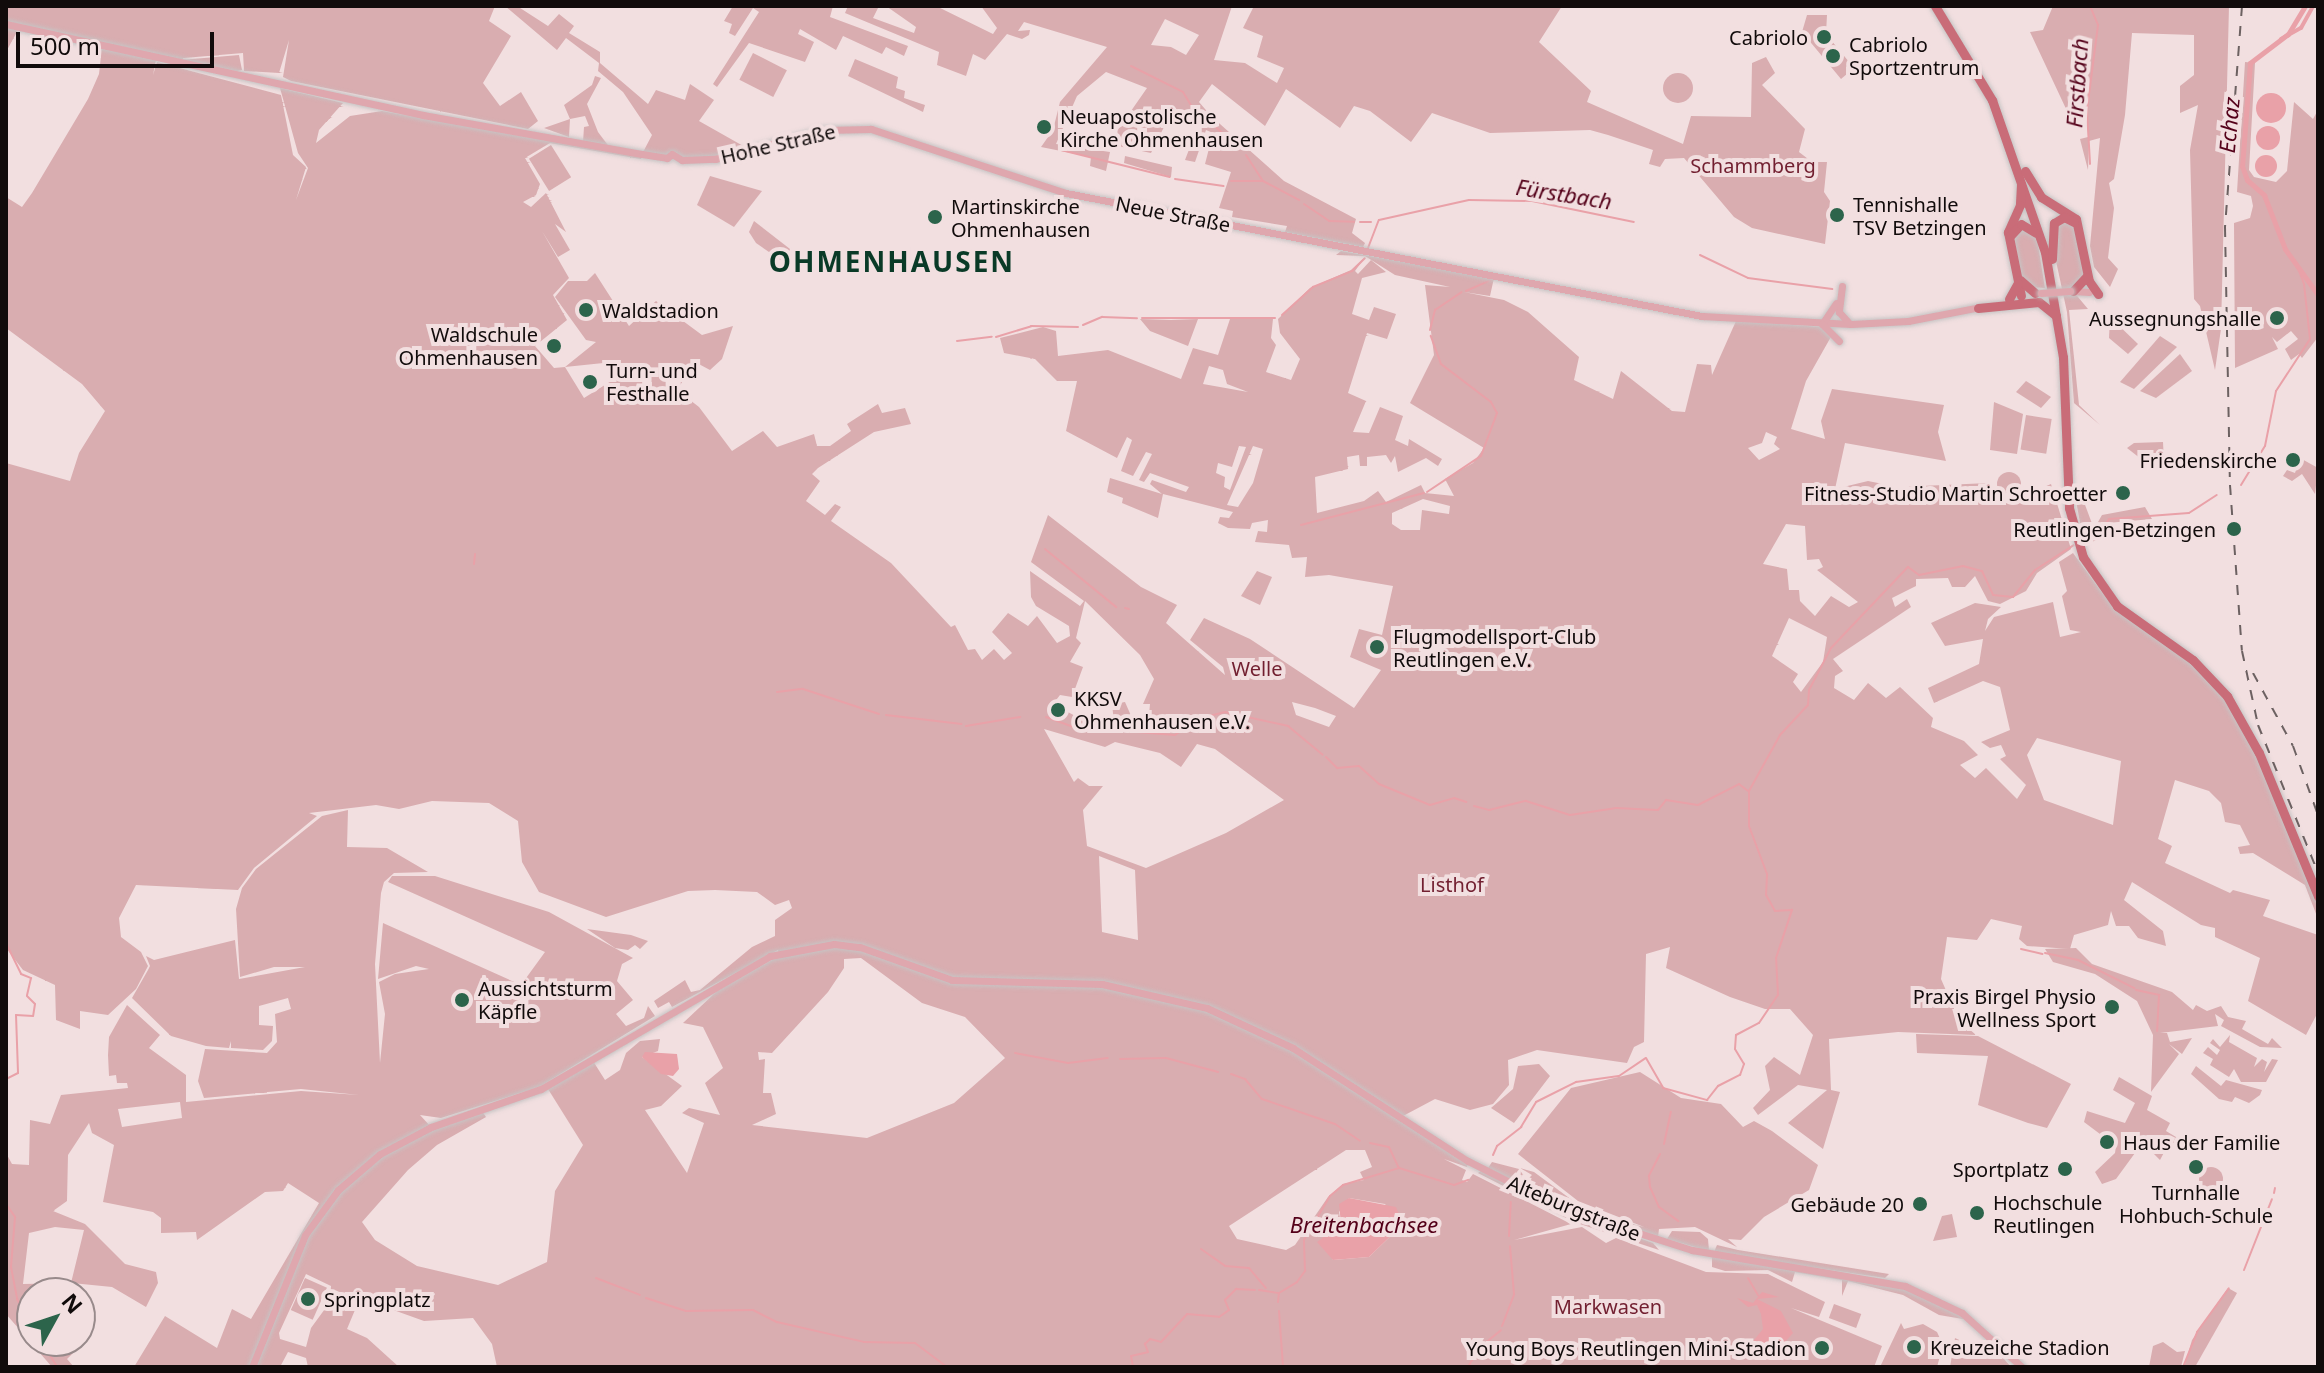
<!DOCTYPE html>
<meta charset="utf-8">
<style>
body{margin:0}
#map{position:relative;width:2324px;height:1373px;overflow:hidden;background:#f2dfe0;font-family:"Noto Sans",sans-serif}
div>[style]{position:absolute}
.green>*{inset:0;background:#d9adb0;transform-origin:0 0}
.round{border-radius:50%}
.water>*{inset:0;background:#e9a1a8}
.stream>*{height:2px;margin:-1px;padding:0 1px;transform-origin:1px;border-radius:1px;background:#e9a1a8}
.canal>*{height:4px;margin:-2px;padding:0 2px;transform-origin:2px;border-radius:2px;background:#e9a1a8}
.river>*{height:5px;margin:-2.5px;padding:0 2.5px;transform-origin:2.5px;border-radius:2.5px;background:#e9a1a8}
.roads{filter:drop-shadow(0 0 2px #c6c4c4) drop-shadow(0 0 2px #c6c4c4)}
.major>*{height:7px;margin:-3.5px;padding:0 3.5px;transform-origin:3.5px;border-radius:3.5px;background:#dfa7ae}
.highway>*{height:9px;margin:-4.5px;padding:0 4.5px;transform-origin:4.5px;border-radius:4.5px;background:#c96c78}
.rail>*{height:2px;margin-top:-1px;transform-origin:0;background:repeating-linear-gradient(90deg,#6c6161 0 10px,transparent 0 20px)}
.bridges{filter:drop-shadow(0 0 2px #c6c4c4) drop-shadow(0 0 2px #c6c4c4)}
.major-bridge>*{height:7px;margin:-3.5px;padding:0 3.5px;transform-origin:3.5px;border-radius:3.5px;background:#dfa7ae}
.dots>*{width:22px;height:22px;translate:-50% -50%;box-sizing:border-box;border:4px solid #f2dfe0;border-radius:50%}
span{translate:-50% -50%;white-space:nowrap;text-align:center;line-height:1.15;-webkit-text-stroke:8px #f2dfe0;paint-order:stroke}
.poi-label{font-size:20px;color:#110b0b}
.right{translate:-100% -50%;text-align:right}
.left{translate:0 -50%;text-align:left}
.street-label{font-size:20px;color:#110b0b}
.park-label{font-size:20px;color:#721f30}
.water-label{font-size:22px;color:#540019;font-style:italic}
.district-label{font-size:28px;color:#0a3a27;font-weight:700;letter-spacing:2px}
.frame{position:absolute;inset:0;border:8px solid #110b0b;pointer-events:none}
.north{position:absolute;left:16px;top:1277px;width:80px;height:80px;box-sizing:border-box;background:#f2dfe0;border:2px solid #988a8b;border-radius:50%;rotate:50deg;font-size:22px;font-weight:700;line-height:32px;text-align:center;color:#110b0b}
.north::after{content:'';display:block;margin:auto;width:28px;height:36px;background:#2c644b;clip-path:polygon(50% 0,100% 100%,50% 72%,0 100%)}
.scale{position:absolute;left:16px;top:32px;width:198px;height:36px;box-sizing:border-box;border:4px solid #110b0b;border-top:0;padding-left:10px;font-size:24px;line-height:28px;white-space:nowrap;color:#110b0b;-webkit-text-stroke:6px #f2dfe0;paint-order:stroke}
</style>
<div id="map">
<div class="green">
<div style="clip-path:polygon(evenodd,6px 6px,495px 6px,489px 21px,511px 36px,483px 83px,500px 106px,521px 92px,538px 121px,528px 129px,291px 81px,283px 77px,289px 40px,279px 73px,244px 71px,243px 53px,172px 59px,157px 55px,153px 75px,157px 62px,281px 95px,293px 155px,306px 167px,296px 200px,308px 168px,298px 153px,280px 88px,343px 103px,319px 130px,316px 143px,350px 116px,382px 111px,548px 141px,583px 142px,584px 127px,589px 126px,585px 116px,570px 119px,569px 137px,544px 128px,570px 119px,564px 105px,592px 85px,595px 76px,601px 78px,587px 104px,598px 132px,610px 148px,642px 154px,652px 135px,623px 92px,598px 71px,599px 63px,566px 38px,557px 50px,505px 6px,517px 6px,548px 26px,559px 14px,574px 26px,569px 33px,600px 52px,600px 63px,648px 104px,656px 90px,685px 100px,690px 84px,714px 100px,699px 121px,745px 147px,703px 161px,642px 154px,641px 159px,550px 143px,525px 158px,540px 184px,536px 195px,523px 202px,531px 207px,546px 193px,566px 232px,555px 224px,570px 250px,558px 257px,542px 231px,569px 278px,553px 295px,567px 320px,535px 346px,554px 368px,565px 367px,596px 342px,586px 340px,555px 297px,568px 281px,587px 281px,595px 273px,629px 326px,656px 301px,702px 335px,733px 326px,722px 359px,710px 370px,695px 362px,677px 390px,699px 407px,732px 451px,763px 431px,777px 447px,814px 434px,817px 446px,830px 446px,851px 431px,847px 424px,878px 404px,882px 413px,905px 408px,911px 424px,874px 432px,818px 468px,812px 474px,820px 481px,806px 501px,825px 515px,835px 504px,841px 507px,831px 521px,891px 563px,951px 627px,955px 625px,968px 650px,975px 649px,982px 660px,994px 649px,1004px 660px,1012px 653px,992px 632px,1008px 613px,1028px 626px,1037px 616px,1057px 643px,1070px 636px,1069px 626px,1036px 606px,1031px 597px,1030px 571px,1080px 606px,1084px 601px,1031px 562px,1048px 515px,1141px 587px,1177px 605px,1166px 623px,1225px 675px,1223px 667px,1190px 640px,1204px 618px,1250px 639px,1354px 708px,1381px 670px,1350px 657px,1359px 629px,1382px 635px,1393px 586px,1329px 575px,1305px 577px,1307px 557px,1292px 558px,1289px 545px,1255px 542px,1258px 531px,1267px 532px,1268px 520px,1252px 523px,1250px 529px,1228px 528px,1218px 523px,1220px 517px,1229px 518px,1233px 512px,1163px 494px,1158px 518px,1122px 503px,1123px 498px,1107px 492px,1110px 478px,1162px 494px,1150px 484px,1152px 480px,1186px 492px,1189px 487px,1150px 473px,1144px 482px,1139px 480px,1152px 454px,1146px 452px,1133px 476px,1121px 471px,1132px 440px,1127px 437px,1117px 458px,1066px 431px,1077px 381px,1057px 381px,1035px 359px,1004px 353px,1000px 338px,1043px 327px,1056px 331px,1058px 356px,1108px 350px,1181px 379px,1193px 348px,1218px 355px,1230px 319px,1273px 319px,1271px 338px,1276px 345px,1266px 372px,1291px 380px,1300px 359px,1280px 333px,1278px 319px,1310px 288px,1351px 270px,1365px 257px,1355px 271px,1358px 274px,1371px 260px,1386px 272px,1362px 278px,1352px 314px,1369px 320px,1374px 307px,1396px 314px,1387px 339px,1367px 333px,1348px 393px,1366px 401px,1353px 432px,1369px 433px,1380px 407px,1403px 416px,1395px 440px,1408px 446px,1409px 439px,1442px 459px,1438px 466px,1426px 458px,1398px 472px,1395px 456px,1391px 463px,1386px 455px,1367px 457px,1367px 466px,1360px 466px,1359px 455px,1347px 457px,1348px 469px,1315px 477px,1317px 513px,1364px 501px,1378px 491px,1386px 502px,1421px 485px,1425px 493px,1454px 496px,1445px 479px,1473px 463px,1484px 448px,1410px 403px,1434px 355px,1425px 285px,1450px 287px,1395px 275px,1365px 256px,1336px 255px,1341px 251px,1494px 278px,1490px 296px,1464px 292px,1504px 300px,1528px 312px,1579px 357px,1574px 380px,1613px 399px,1621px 371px,1672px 411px,1685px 412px,1697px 364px,1711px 365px,1712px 375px,1736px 321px,1821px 327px,1832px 335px,1806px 381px,1791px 429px,1825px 439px,1821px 421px,1832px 389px,1944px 405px,1938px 432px,1946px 461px,1845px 443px,1835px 489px,1868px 481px,1898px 487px,1989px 483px,1993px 495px,2026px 495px,2051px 484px,2071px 549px,2037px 573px,2026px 591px,2000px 604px,1988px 601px,1975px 576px,1965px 587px,1952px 587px,1948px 578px,1916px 579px,1916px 586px,1892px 598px,1895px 607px,1907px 599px,1911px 607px,1833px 659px,1843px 671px,1835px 676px,1834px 688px,1854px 700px,1868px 683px,1886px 698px,1900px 687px,1933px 718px,1931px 727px,1964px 741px,1978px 755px,1960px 765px,1975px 778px,1986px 768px,2017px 799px,2026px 785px,2000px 759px,2006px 756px,2001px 745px,1990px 748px,1981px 742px,2010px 730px,2000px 687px,1983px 681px,1934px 703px,1928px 688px,1979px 664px,1983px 639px,1945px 646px,1931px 623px,1975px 603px,2001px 607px,1988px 619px,1985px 631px,1994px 617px,2053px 602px,2060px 637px,2081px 632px,2070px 630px,2062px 596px,2067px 591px,2059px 562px,2073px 553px,2106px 598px,2208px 676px,2245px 727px,2318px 900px,2318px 919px,2305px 885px,2253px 853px,2240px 854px,2238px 847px,2250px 845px,2240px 825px,2225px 822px,2221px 803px,2209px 791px,2175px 780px,2158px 839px,2172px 846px,2165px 863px,2230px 893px,2233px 890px,2270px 900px,2263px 916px,2318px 935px,2318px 1012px,2306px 1035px,2248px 1001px,2260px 958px,2215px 937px,2215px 928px,2201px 925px,2132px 882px,2124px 900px,2163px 931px,2166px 946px,2138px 938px,2129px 926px,2116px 926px,2111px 911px,2108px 925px,2074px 935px,2070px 949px,2027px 946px,2019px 939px,2022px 926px,1991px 919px,1977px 940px,1947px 937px,1941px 979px,1959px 1020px,1976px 1035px,1898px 1032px,1829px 1039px,1831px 1090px,1840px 1092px,1823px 1149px,1788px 1123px,1827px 1090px,1798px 1085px,1758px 1115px,1753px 1108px,1770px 1090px,1765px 1066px,1774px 1057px,1800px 1075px,1813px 1035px,1790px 1009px,1765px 1009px,1730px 997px,1666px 968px,1670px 947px,1646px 954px,1644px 1042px,1634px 1047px,1627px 1063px,1537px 1050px,1508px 1060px,1509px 1085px,1493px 1104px,1470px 1110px,1435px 1099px,1403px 1116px,1468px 1161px,1467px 1167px,1444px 1159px,1466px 1170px,1462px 1180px,1467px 1182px,1473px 1174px,1571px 1224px,1514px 1240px,1582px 1227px,1606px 1243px,1616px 1238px,1706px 1272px,1768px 1274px,1825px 1302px,1819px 1317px,1791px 1308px,1882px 1346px,1874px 1367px,497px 1367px,492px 1344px,473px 1318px,424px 1321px,360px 1298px,347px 1329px,367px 1338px,399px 1367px,308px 1367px,306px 1358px,288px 1352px,280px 1367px,134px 1367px,165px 1316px,217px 1348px,232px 1309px,251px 1319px,319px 1203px,288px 1183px,283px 1191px,265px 1192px,197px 1240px,196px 1232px,161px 1233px,161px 1218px,153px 1212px,103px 1202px,114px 1145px,92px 1133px,89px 1123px,68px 1155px,67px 1201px,53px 1211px,85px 1224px,125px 1264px,156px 1272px,158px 1283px,146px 1307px,112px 1287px,72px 1283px,70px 1293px,32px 1293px,32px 1341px,80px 1346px,67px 1359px,74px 1367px,52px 1367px,6px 1314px,6px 1153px,12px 1164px,29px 1165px,30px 1120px,50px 1124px,61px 1095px,128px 1088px,127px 1083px,117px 1083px,116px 1075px,109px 1076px,108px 1055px,109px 1037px,127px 1005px,160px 1035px,149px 1048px,186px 1075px,186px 1102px,301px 1091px,359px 1095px,301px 1089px,204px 1098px,198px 1081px,205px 1049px,267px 1053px,277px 1042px,275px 1014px,291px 1009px,288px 998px,259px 1006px,259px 1025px,273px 1026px,272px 1041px,263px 1050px,231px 1048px,231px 1041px,229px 1048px,206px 1046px,171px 1036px,132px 998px,148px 970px,150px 966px,146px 956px,154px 960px,235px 940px,239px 979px,305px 967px,274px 967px,240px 977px,236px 909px,242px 888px,256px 869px,322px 816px,348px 810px,347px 847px,387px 848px,428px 872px,394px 873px,384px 882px,381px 893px,375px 964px,380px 1063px,385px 1014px,379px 982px,395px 974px,429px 969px,416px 966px,378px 979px,383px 923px,521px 985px,545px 952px,388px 882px,392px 876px,435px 876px,549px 912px,633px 958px,622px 964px,617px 981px,633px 1000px,616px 1014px,626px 1026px,644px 1018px,648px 1006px,655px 1016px,539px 1087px,441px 1118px,420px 1115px,431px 1127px,482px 1111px,486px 1117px,437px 1145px,408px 1170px,362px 1222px,375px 1240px,417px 1266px,498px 1285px,547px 1262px,555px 1191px,583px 1145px,548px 1089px,593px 1061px,605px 1080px,620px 1070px,626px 1053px,640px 1041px,660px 1039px,658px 1051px,642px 1057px,682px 1086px,661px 1106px,645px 1110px,687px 1173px,704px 1123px,682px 1113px,689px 1108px,720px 1115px,705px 1083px,723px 1068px,703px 1027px,683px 1023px,716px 992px,779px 956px,778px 950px,672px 1007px,669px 1002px,658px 1008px,654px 1001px,685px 980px,691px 992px,700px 990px,752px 947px,775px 936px,775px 920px,792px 908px,789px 900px,775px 905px,757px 892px,715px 890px,688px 891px,606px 917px,539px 892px,522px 862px,518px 821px,489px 803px,432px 801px,399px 809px,376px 805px,309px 813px,317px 816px,254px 868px,238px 890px,136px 885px,119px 918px,121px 937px,141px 952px,148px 966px,136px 989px,108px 1015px,80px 1011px,80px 1029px,56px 1020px,55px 985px,23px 970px,6px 948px,6px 463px,70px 481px,79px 453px,105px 411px,82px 384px,6px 328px,6px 197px,22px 207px,32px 193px,88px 99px,99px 74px,102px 47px,19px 28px,6px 52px,6px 6px,613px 362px,637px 365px,584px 398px,565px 367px,613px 362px,6px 6px,1209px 366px,1223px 370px,1227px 384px,1248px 392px,1203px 384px,1209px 366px,6px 6px,1766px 432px,1777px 437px,1774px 444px,1780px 449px,1759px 460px,1748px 448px,1762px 443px,1766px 432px,6px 6px,1239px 446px,1246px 447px,1230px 490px,1224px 487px,1225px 477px,1216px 473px,1218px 463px,1232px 467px,1239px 446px,6px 6px,1253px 446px,1263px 449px,1253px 483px,1238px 507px,1227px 505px,1253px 446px,6px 6px,1423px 499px,1450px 506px,1449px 514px,1422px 510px,1420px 530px,1401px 530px,1392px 524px,1392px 513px,1423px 499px,6px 6px,1786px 524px,1805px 526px,1807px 560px,1819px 559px,1823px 567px,1817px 570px,1858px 602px,1849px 607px,1831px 596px,1815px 616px,1800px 601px,1799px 590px,1789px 590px,1787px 569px,1763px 564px,1786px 524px,6px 6px,1085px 601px,1140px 655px,1154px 679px,1143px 704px,1150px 704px,1149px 715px,1132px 718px,1125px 702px,1112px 704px,1114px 722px,1079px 718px,1053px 704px,1060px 695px,1072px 697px,1083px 667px,1070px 662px,1081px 643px,1076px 638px,1085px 601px,6px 6px,1789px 618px,1827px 637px,1823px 662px,1801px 692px,1793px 682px,1798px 674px,1772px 656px,1789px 618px,6px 6px,1292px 702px,1315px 708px,1336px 716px,1329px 727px,1296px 715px,1292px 702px,6px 6px,1044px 729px,1105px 747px,1115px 742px,1160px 753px,1181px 767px,1197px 744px,1215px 749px,1284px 800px,1226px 833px,1146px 868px,1087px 846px,1083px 810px,1103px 786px,1089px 786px,1078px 778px,1074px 782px,1044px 729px,6px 6px,2037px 738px,2121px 761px,2113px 825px,2044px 800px,2027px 755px,2037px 738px,6px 6px,1099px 856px,1135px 870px,1138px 940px,1102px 932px,1099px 856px,6px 6px,861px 958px,922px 1003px,965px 1017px,1005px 1058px,954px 1103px,867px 1138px,752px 1125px,776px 1114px,771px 1093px,763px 1093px,765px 1059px,759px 1060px,758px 1052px,772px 1053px,828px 992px,844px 968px,844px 959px,861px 958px,6px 6px,180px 1102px,182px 1118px,122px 1127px,118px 1109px,180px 1102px,6px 6px,1346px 1150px,1365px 1150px,1372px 1167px,1360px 1172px,1364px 1180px,1343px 1184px,1328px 1197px,1295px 1245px,1286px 1250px,1237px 1239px,1229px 1226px,1346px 1150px,6px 6px,1349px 1198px,1385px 1204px,1400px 1227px,1369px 1257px,1333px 1260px,1323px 1235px,1341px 1224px,1339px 1212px,1349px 1198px,6px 6px,55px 1227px,84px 1230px,71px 1283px,23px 1284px,29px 1233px,55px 1227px,6px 6px,306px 1274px,331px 1286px,330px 1302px,311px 1328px,306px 1347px,280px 1339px,279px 1333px,306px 1274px)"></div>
<div style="clip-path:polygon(733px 6px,833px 6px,830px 17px,908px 46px,904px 56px,886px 47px,882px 54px,843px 36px,836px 50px,800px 29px,798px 34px,814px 42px,805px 62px,749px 43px,717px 87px,713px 84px,759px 12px,753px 8px,735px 36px,729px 33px,732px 24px,724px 21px)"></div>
<div style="clip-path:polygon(evenodd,848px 6px,879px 6px,873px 18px,914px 33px,916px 27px,886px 6px,936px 6px,993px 34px,997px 28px,981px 6px,1232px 6px,1214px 60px,1245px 63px,1277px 83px,1284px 68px,1257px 57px,1263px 36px,1243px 28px,1254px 6px,1562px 6px,1539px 42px,1591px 91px,1587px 102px,1683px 144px,1691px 116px,1751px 117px,1752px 63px,1766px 57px,1775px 73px,1762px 85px,1805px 129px,1799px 152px,1812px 162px,1827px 162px,1824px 192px,1830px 201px,1825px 244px,1752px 228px,1734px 217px,1684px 158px,1665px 159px,1660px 167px,1649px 164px,1653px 150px,1608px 135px,1590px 130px,1490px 133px,1432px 113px,1411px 142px,1370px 111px,1354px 106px,1340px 128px,1286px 89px,1265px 126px,1212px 84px,1199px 102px,1211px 116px,1284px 181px,1356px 219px,1352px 233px,1365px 243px,1363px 247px,1285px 232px,1287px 226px,1232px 217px,1233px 211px,1219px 208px,1231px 172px,1205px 164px,1213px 133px,1206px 130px,1195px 162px,1185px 160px,1198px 126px,1174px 107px,1151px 153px,1108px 144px,1147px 88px,1106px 72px,1077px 96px,1056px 144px,1110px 152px,1106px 171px,1090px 166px,1091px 157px,1041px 147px,1053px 130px,1060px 102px,1107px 47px,1024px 22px,1018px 31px,1030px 30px,1029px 35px,1022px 39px,1007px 34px,985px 60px,973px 54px,966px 76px,937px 65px,939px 52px,845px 13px,848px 6px,1165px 19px,1199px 35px,1186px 55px,1171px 47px,1151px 45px,1165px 19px)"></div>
<div style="clip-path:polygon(2053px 6px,2229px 6px,2221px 329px,2215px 370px,2200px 306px,2194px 299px,2190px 150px,2198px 105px,2180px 113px,2180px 86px,2194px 75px,2194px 35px,2132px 33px,2125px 115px,2114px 179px,2109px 183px,2114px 208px,2108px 258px,2118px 269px,2110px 287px,2094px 267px,2090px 246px,2100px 138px,2089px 141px,2088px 170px,2080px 139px,2088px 137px,2087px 117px,2079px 121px,2080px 115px,2075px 117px,2075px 128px,2030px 32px,2043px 30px)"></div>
<div style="clip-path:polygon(1807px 15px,1827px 15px,1826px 34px,1854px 68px,1841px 79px,1802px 32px)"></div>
<div style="left:753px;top:53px;width:38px;height:30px;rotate:27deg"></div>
<div style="clip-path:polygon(239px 55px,242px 70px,237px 71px,181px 60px)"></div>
<div style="clip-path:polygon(855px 59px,898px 77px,896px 88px,905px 91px,904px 98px,925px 105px,923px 112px,848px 76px)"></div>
<div style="clip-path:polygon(2245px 62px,2255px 63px,2249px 170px,2254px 177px,2276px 182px,2287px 171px,2294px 102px,2313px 119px,2318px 110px,2318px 337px,2302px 358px,2299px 354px,2291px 360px,2285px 349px,2298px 339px,2291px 331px,2277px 342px,2272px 337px,2278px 349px,2235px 368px,2234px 223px,2250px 218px,2253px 206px,2251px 196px,2237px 192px)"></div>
<div class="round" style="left:1663px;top:73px;width:30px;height:30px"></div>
<div style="left:551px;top:145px;width:38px;height:26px;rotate:58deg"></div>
<div style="clip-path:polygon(1125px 156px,1172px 167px,1171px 177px,1124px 163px)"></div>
<div style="clip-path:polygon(710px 176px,762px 191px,734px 227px,697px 205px)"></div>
<div style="clip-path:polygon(2073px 220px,2086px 270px,2073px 291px,2088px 309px,2069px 310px,2079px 405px,2100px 425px,2074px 403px,2067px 312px,2051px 238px,2054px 223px)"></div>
<div style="clip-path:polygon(754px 221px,790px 249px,785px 263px,756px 243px,749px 232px)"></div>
<div style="clip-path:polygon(2019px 226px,2037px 238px,2045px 288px,2029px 287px,2022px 276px,2013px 234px)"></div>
<div style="clip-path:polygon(2110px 317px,2138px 344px,2128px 354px,2109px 338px)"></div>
<div style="clip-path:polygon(1140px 319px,1171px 320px,1198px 319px,1188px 346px,1150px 331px)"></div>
<div style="clip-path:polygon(2160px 336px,2177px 347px,2134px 389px,2120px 382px)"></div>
<div style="clip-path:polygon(2180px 354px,2192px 371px,2156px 398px,2140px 391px)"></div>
<div style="clip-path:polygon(2026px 381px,2051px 397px,2041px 408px,2016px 392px)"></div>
<div style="clip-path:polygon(1994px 402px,2023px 414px,2017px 454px,1990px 450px)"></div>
<div style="left:2026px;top:415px;width:26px;height:35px;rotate:9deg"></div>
<div style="clip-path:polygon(2163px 442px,2164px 463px,2150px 466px,2127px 448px,2134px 443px)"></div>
<div style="clip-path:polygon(2300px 458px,2318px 468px,2315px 494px,2302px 474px,2292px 481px,2283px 476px,2287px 470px,2295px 473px)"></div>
<div class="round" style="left:1997px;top:472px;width:24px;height:24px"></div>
<div style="clip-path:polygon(2081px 494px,2094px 529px,2102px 515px,2145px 507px,2152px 519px,2107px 523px,2099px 539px,2084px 545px,2075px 495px)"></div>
<div style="clip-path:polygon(1257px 571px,1272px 577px,1260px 605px,1241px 596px)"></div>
<div style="clip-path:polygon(587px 929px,631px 935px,648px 941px,640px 949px,635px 945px,628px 950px,615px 948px)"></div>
<div style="clip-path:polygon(2076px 948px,2092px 964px,2172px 992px,2193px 1010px,2196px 1005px,2207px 1011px,2221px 1006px,2228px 1017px,2246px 1021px,2242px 1029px,2268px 1044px,2272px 1038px,2282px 1048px,2260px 1047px,2221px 1026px,2224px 1020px,2215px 1014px,2218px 1026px,2160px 1033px,2167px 1033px,2170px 1042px,2192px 1038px,2182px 1054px,2169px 1044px,2179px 1054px,2151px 1092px,2153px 1035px,2137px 1001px,2095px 974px,2053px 962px,2045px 949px)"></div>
<div style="clip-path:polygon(1916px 1034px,1978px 1036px,2071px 1084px,2047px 1128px,2028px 1123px,1978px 1105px,1988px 1056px,1917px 1053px)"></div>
<div style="clip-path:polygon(2230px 1035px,2229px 1042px,2257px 1058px,2254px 1067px,2262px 1059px,2267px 1062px,2264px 1072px,2272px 1059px,2278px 1060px,2266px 1082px,2241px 1082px,2234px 1069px,2229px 1077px,2210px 1065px,2213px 1059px,2203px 1053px,2208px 1047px,2217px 1055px,2220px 1050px,2210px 1043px,2213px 1039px,2220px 1047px)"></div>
<div style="clip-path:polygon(1539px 1064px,1550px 1076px,1514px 1123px,1491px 1108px,1513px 1089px,1518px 1066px)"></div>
<div style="clip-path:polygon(2196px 1066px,2221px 1086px,2226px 1080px,2262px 1090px,2260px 1095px,2249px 1103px,2235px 1097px,2232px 1102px,2219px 1099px,2191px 1074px)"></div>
<div style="clip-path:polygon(1640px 1072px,1681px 1098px,1721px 1104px,1743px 1127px,1754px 1121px,1772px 1131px,1818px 1165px,1809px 1190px,1764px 1217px,1741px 1240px,1728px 1239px,1737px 1247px,1695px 1227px,1659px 1229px,1658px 1237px,1637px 1233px,1555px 1202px,1488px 1168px,1492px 1162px,1519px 1169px,1527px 1180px,1532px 1175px,1520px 1168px,1534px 1172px,1576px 1203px,1616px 1220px,1644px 1227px,1578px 1201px,1518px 1154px,1571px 1088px)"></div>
<div style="clip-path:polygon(2119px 1077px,2152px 1096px,2147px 1110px,2170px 1123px,2166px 1131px,2181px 1140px,2168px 1145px,2160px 1160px,2151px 1151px,2135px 1153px,2116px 1179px,2102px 1184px,2095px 1172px,2115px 1153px,2116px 1146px,2084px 1122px,2087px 1111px,2125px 1123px,2135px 1103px,2113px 1090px)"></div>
<div class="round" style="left:2199px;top:1167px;width:24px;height:24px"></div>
<div style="clip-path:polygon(1482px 1170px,1577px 1216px,1653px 1243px,1659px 1250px,1574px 1222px,1478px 1173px)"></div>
<div style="clip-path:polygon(1952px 1214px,1957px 1237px,1933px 1241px,1942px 1216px)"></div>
<div style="clip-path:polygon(1672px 1231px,1700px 1232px,1708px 1239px,1709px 1251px,1667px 1239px)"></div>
<div style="clip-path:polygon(1717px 1245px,1738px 1250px,1889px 1274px,1885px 1278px,1762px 1260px,1714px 1252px)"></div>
<div style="clip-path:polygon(1712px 1257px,1904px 1289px,1969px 1320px,1939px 1315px,1903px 1295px,1848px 1281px,1842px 1296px,1842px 1280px,1795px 1272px,1792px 1282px,1768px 1270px,1725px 1271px,1712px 1267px)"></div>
<div style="left:305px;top:1278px;width:24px;height:35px;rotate:24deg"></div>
<div style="clip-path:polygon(2228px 1288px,2237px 1293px,2195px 1367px,2184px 1367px,2192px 1340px)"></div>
<div style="left:1834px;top:1304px;width:29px;height:15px;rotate:20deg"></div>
<div style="clip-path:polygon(1901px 1323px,1904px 1329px,1923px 1324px,1937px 1332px,1943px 1345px,1937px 1367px,1880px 1367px)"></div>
<div style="clip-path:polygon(1955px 1338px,1974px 1347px,1980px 1340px,1992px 1345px,2011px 1367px,1950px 1367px)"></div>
<div style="clip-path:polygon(2163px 1342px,2177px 1352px,2185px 1351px,2181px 1367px,2149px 1367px,2153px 1346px)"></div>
</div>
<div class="water">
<div class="round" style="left:2256px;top:93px;width:30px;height:30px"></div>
<div class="round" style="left:2256px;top:126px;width:24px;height:24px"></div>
<div class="round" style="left:2255px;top:155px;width:22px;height:22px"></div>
<div style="clip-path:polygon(645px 1052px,677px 1054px,679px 1069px,673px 1076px,661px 1074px,642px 1057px)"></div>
<div style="clip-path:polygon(1349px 1198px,1396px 1207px,1403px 1224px,1369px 1257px,1333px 1260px,1317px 1242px,1341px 1224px,1339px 1204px)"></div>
<div style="clip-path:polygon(1762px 1292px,1779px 1297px,1757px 1299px,1781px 1311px,1793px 1333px,1785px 1342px,1750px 1351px,1746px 1350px,1763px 1329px,1761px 1314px,1757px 1305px,1748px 1307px,1737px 1298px,1753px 1303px)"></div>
</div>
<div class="stream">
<div style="left:2090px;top:6px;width:21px;rotate:67deg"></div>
<div style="left:2098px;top:25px;width:86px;rotate:97.4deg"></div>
<div style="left:2087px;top:110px;width:54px;rotate:86.8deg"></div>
<div style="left:1131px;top:66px;width:58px;rotate:26.6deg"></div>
<div style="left:1183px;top:92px;width:17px;rotate:59deg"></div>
<div style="left:1192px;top:107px;width:52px;rotate:40.4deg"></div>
<div style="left:1061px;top:150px;width:112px;rotate:13.9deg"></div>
<div style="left:1246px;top:155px;width:31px;rotate:57deg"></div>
<div style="left:1263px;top:181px;width:41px;rotate:27.8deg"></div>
<div style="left:1175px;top:179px;width:49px;rotate:8.3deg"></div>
<div style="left:1231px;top:181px;width:31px"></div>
<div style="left:1304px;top:204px;width:30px;rotate:34deg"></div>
<div style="left:1329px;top:221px;width:25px;rotate:2deg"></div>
<div style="left:1360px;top:222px;width:11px"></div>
<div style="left:1368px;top:248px;width:30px;rotate:-69deg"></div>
<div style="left:1379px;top:220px;width:92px;rotate:-12.5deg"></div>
<div style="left:1469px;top:200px;width:63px;rotate:0.9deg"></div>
<div style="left:1532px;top:201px;width:104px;rotate:11.6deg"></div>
<div style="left:1700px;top:255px;width:53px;rotate:25.6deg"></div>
<div style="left:1748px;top:278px;width:85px;rotate:7.5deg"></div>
<div style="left:1466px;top:291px;width:30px;rotate:-24deg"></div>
<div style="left:1282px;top:315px;width:42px;rotate:-42.1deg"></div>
<div style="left:1313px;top:287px;width:42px;rotate:-22.3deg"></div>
<div style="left:1352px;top:271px;width:18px;rotate:-45deg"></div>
<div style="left:1142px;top:318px;width:133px"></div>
<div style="left:1083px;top:325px;width:21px;rotate:-23deg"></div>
<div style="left:1102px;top:317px;width:35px;rotate:2deg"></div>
<div style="left:1430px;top:330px;width:21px;rotate:-76deg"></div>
<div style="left:1435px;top:310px;width:32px;rotate:-34deg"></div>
<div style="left:996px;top:337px;width:37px;rotate:-17deg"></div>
<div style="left:1031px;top:326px;width:47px;rotate:1.2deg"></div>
<div style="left:957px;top:341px;width:35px;rotate:-7deg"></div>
<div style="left:2241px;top:485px;width:46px;rotate:-58.4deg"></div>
<div style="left:2265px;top:446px;width:56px;rotate:-78.7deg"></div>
<div style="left:2276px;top:391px;width:62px;rotate:-56.8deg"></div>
<div style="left:2310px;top:339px;width:55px;rotate:-96.2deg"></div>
<div style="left:2304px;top:284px;width:19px;rotate:-111deg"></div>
<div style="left:1427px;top:492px;width:65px;rotate:-33.7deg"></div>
<div style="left:1481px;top:456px;width:46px;rotate:-69.6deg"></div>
<div style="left:1497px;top:413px;width:13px;rotate:-119deg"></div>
<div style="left:1491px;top:402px;width:63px;rotate:-142.8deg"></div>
<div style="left:1441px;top:364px;width:30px;rotate:-110deg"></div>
<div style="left:1301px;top:525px;width:127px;rotate:-14.6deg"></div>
<div style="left:2084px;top:541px;width:10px;rotate:-11deg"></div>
<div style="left:2094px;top:539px;width:25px;rotate:-53deg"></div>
<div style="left:2109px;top:519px;width:80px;rotate:-4.3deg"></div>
<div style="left:2189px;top:513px;width:33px;rotate:-33deg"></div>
<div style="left:1045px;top:549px;width:92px;rotate:39.2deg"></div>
<div style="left:474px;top:564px;width:10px;rotate:-84deg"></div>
<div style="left:1125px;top:608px;width:4px;rotate:14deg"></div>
<div style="left:777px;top:692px;width:26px;rotate:-7deg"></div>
<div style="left:803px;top:689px;width:80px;rotate:18.2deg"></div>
<div style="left:886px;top:715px;width:76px;rotate:6.8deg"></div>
<div style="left:1046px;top:717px;width:30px;rotate:20deg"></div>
<div style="left:1074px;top:727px;width:101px;rotate:4.5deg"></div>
<div style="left:1175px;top:735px;width:27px;rotate:-36deg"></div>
<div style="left:1197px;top:719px;width:29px;rotate:-14deg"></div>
<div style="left:1225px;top:712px;width:65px;rotate:12.5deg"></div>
<div style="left:1288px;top:726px;width:45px;rotate:39.6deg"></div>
<div style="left:966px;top:726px;width:55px;rotate:-9.5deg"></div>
<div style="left:1326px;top:757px;width:16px;rotate:45deg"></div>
<div style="left:1337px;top:768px;width:22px;rotate:-5deg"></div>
<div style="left:1359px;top:766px;width:27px;rotate:42deg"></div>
<div style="left:1379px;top:784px;width:55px;rotate:22.4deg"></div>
<div style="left:1430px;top:805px;width:25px;rotate:-16deg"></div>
<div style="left:1454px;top:798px;width:13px;rotate:18deg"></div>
<div style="left:1474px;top:806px;width:16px;rotate:15deg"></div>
<div style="left:1489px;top:810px;width:38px;rotate:-14deg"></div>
<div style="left:1526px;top:801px;width:46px;rotate:17.7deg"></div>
<div style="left:1570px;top:815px;width:47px;rotate:-8.7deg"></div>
<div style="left:1616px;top:808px;width:42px;rotate:2.7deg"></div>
<div style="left:1658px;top:810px;width:13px;rotate:-51deg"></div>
<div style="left:1666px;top:800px;width:32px;rotate:9deg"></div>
<div style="left:1698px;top:805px;width:46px;rotate:-27.1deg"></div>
<div style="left:1739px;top:784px;width:11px;rotate:38deg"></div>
<div style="left:6px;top:943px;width:34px;rotate:64deg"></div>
<div style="left:21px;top:974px;width:11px;rotate:22deg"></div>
<div style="left:31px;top:978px;width:18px;rotate:103deg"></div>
<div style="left:27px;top:996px;width:11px;rotate:45deg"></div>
<div style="left:35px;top:1004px;width:12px;rotate:99deg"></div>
<div style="left:33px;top:1016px;width:17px;rotate:-177deg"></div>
<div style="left:16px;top:1015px;width:58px;rotate:88deg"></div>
<div style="left:18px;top:1073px;width:13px;rotate:153deg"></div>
<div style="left:2021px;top:949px;width:22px;rotate:13deg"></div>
<div style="left:2045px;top:953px;width:34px;rotate:12deg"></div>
<div style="left:2078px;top:960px;width:63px;rotate:26.6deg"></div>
<div style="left:2136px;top:990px;width:24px;rotate:12deg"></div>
<div style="left:2159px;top:995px;width:36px;rotate:93deg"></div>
<div style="left:1015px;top:1053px;width:54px;rotate:10.7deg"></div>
<div style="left:1068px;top:1063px;width:40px;rotate:-7.1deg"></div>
<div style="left:1120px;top:1059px;width:46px;rotate:-1.2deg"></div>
<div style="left:1166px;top:1058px;width:54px;rotate:15.1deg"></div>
<div style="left:1231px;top:1074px;width:15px;rotate:20deg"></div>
<div style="left:1245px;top:1079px;width:26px;rotate:50deg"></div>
<div style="left:1262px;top:1099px;width:77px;rotate:18.9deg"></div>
<div style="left:1335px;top:1124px;width:30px;rotate:34deg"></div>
<div style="left:1370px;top:1143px;width:19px;rotate:12deg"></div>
<div style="left:1389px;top:1147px;width:23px;rotate:65deg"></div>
<div style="left:1664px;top:1144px;width:33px;rotate:-78deg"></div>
<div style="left:1660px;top:1154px;width:25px;rotate:117deg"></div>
<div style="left:1649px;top:1176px;width:11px;rotate:85deg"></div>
<div style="left:1650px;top:1187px;width:22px;rotate:66deg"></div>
<div style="left:1659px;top:1207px;width:24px;rotate:36deg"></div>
<div style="left:1493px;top:1155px;width:10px;rotate:-66deg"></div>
<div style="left:1497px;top:1146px;width:31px;rotate:-38deg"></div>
<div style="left:1521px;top:1127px;width:29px;rotate:-59deg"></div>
<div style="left:1536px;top:1102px;width:45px;rotate:-26.6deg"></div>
<div style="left:1576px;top:1082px;width:43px;rotate:-7.9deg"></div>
<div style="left:1619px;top:1076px;width:32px;rotate:-34deg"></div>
<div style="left:1646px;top:1058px;width:34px;rotate:60deg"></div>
<div style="left:1663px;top:1088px;width:46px;rotate:15.3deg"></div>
<div style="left:1707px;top:1100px;width:18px;rotate:-52deg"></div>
<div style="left:1718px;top:1086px;width:25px;rotate:-27deg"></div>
<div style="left:1740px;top:1075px;width:12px;rotate:-70deg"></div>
<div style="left:1744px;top:1064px;width:17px;rotate:-121deg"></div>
<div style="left:1735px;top:1049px;width:14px;rotate:-86deg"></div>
<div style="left:1736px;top:1035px;width:26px;rotate:-28deg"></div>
<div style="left:1759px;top:1023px;width:34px;rotate:-56deg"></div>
<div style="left:1778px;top:995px;width:37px;rotate:-93deg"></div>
<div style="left:1776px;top:958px;width:51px;rotate:-71.6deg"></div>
<div style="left:1792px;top:910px;width:17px;rotate:177deg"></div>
<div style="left:1775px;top:911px;width:18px;rotate:-119deg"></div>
<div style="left:1766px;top:895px;width:21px;rotate:-87deg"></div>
<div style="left:1767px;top:874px;width:51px;rotate:-110.6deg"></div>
<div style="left:1749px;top:826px;width:35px;rotate:-90deg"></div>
<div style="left:1749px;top:791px;width:64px;rotate:-61deg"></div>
<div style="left:1780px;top:735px;width:41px;rotate:-47deg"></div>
<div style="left:1808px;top:705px;width:15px;rotate:-86deg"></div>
<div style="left:1809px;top:690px;width:47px;rotate:-62.4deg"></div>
<div style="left:1831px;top:648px;width:112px;rotate:-46.5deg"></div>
<div style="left:1908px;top:567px;width:14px;rotate:36deg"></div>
<div style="left:1919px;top:575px;width:45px;rotate:-11.6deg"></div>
<div style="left:1963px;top:566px;width:20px;rotate:15deg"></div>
<div style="left:1982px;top:571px;width:26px;rotate:65deg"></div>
<div style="left:1993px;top:595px;width:20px;rotate:6deg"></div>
<div style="left:2013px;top:597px;width:35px;rotate:-51deg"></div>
<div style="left:2035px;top:570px;width:46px;rotate:-32.7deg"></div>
<div style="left:2274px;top:1193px;width:5px;rotate:-79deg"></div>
<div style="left:6px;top:1204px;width:16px;rotate:55deg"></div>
<div style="left:15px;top:1217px;width:50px;rotate:94.6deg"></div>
<div style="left:11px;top:1267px;width:33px;rotate:79deg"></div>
<div style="left:17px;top:1299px;width:32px;rotate:62deg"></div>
<div style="left:1509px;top:1236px;width:34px;rotate:-87deg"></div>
<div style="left:1201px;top:1249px;width:29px;rotate:35deg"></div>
<div style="left:1225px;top:1266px;width:24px;rotate:5deg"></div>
<div style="left:1249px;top:1268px;width:26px;rotate:50deg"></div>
<div style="left:2244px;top:1270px;width:76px;rotate:-68.5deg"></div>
<div style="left:596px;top:1278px;width:47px;rotate:21.1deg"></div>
<div style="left:1748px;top:1278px;width:20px;rotate:60deg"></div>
<div style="left:1259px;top:1290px;width:20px;rotate:9deg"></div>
<div style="left:1279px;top:1293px;width:21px;rotate:-31deg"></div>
<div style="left:1297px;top:1282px;width:14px;rotate:-54deg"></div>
<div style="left:1305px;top:1271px;width:31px;rotate:-92deg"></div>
<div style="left:1304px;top:1240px;width:51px;rotate:-59.4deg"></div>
<div style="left:1330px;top:1196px;width:17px;rotate:-40deg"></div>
<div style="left:1343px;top:1185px;width:59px;rotate:-16.9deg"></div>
<div style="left:1399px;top:1168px;width:58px;rotate:17.2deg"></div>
<div style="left:1454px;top:1185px;width:15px;rotate:-20deg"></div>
<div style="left:646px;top:1298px;width:42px;rotate:18deg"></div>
<div style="left:686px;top:1311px;width:67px;rotate:-0.9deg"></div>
<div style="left:753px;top:1310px;width:27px;rotate:27deg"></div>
<div style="left:777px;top:1322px;width:89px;rotate:12.9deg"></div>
<div style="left:864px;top:1342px;width:51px;rotate:1.1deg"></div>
<div style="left:915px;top:1343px;width:40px;rotate:37deg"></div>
<div style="left:1278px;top:1302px;width:9px;rotate:-84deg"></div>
<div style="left:1279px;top:1311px;width:56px;rotate:85.9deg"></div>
<div style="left:1502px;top:1326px;width:34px;rotate:-69deg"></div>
<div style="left:1514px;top:1294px;width:48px;rotate:-94.8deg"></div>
<div style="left:41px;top:1341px;width:31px;rotate:58deg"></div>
<div style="left:1133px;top:1367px;width:11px;rotate:-100deg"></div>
<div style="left:1131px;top:1356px;width:17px;rotate:-13deg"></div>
<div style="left:1148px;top:1352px;width:9px;rotate:-111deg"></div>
<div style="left:1145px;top:1344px;width:7px;rotate:-45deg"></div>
<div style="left:1150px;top:1339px;width:11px;rotate:15deg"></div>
<div style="left:1161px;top:1342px;width:38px;rotate:-47deg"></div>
<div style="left:1187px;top:1314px;width:32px;rotate:5deg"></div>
<div style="left:1219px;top:1317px;width:12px;rotate:-35deg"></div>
<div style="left:1229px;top:1310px;width:11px;rotate:-112deg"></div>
<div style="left:1225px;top:1300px;width:16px;rotate:-45deg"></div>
<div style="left:1236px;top:1289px;width:19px;rotate:3deg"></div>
<div style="left:1468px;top:1367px;width:22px;rotate:-60deg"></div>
<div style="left:1479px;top:1348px;width:28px;rotate:-39deg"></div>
<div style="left:2183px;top:1367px;width:38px;rotate:-68deg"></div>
<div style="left:2197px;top:1332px;width:54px;rotate:-54deg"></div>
</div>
<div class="canal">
<div style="left:2281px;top:39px;width:23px;rotate:-29deg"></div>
<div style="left:2301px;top:28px;width:25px;rotate:-61deg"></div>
</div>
<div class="river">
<div style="left:2305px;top:6px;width:33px;rotate:121deg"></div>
<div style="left:2288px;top:34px;width:48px;rotate:142.7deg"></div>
<div style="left:2250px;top:63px;width:103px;rotate:94.4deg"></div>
<div style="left:2242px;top:166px;width:15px;rotate:70deg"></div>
<div style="left:2247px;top:180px;width:23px;rotate:41deg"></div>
<div style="left:2264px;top:195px;width:58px;rotate:68.7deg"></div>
<div style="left:2285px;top:249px;width:57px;rotate:54.3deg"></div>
</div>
<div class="roads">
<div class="major">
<div style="left:6px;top:24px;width:427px;rotate:12.3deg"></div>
<div style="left:423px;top:115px;width:222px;rotate:10.1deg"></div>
<div style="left:642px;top:154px;width:25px;rotate:9deg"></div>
<div style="left:667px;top:158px;width:6px;rotate:-39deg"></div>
<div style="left:672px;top:154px;width:12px;rotate:31deg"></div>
<div style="left:682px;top:160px;width:33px;rotate:-2deg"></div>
<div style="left:715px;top:159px;width:113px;rotate:-14.9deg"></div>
<div style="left:824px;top:130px;width:47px;rotate:-1.2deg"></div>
<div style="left:871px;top:129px;width:205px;rotate:18.2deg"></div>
<div style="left:1066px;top:193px;width:648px;rotate:10.95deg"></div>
<div style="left:1702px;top:316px;width:149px;rotate:3.1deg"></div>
<div style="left:1851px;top:324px;width:57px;rotate:-3deg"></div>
<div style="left:1908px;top:321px;width:73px;rotate:-11deg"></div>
<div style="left:1842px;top:286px;width:26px;rotate:97deg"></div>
<div style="left:1839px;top:312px;width:15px;rotate:48deg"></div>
<div style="left:2073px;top:291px;width:16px;rotate:4deg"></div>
<div style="left:1822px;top:324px;width:25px;rotate:-56deg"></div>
<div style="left:1822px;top:324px;width:24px;rotate:45deg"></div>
<div style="left:252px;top:1367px;width:142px;rotate:-68.1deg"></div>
<div style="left:305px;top:1235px;width:56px;rotate:-53.7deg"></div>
<div style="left:338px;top:1190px;width:55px;rotate:-40.6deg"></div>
<div style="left:380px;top:1154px;width:58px;rotate:-27.9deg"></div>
<div style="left:431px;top:1127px;width:116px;rotate:-19.1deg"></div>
<div style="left:541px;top:1089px;width:265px;rotate:-30.1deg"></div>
<div style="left:770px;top:956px;width:65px;rotate:-10.6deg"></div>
<div style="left:834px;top:944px;width:26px;rotate:7deg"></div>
<div style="left:860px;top:947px;width:98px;rotate:19.7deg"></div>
<div style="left:952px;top:980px;width:150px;rotate:1.5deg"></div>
<div style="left:1102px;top:984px;width:108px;rotate:12.9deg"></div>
<div style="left:1207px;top:1008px;width:95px;rotate:24.9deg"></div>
<div style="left:1293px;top:1048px;width:208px;rotate:32.9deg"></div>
<div style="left:1468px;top:1161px;width:104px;rotate:26.8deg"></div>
<div style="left:1561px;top:1208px;width:138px;rotate:17.8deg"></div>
<div style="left:1692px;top:1250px;width:216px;rotate:9.6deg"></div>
<div style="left:1905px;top:1286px;width:63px;rotate:25.3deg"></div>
<div style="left:1962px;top:1313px;width:81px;rotate:42deg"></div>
</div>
<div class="highway">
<div style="left:1935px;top:6px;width:110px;rotate:58.8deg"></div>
<div style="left:1992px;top:100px;width:161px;rotate:70.8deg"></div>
<div style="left:2045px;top:252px;width:107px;rotate:80.3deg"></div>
<div style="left:2063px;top:357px;width:151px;rotate:87.7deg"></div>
<div style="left:2069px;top:508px;width:51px;rotate:74.1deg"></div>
<div style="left:2083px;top:557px;width:60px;rotate:55.2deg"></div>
<div style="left:2117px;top:606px;width:93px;rotate:35.4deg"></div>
<div style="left:2193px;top:660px;width:50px;rotate:46.6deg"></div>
<div style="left:2227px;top:696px;width:65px;rotate:60.7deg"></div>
<div style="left:2259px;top:753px;width:155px;rotate:67.6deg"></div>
<div style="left:2025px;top:171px;width:31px;rotate:58deg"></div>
<div style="left:2041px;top:197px;width:41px;rotate:32.2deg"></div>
<div style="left:2076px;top:219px;width:63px;rotate:78.2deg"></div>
<div style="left:2089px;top:281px;width:16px;rotate:55deg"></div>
<div style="left:2021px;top:184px;width:21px;rotate:93deg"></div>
<div style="left:2020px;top:205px;width:30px;rotate:114deg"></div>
<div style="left:2008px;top:232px;width:65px;rotate:78.5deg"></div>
<div style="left:2010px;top:236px;width:16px;rotate:-47deg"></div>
<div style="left:2021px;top:224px;width:17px;rotate:31deg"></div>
<div style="left:2052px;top:259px;width:36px;rotate:-87deg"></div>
<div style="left:2054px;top:223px;width:12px;rotate:-31deg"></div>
<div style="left:2064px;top:217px;width:11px;rotate:27deg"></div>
<div style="left:2020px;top:280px;width:20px;rotate:41deg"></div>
<div style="left:2073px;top:291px;width:19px;rotate:-47deg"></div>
<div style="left:2009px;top:299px;width:18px;rotate:-61deg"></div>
<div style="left:1978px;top:308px;width:61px;rotate:-5.6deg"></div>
<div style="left:2039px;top:302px;width:22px;rotate:39deg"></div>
</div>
</div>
<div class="rail">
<div style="left:2242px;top:6px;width:222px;rotate:94.4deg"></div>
<div style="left:2225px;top:227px;width:258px;rotate:88.9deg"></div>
<div style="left:2230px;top:485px;width:166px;rotate:85.9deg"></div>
<div style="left:2242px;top:651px;width:76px;rotate:77.8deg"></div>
<div style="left:2258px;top:725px;width:160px;rotate:67.9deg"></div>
<div style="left:2253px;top:673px;width:83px;rotate:61.3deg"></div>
<div style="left:2293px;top:746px;width:73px;rotate:70.1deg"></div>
</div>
<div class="bridges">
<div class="major-bridge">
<div style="left:2041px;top:293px;width:29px;rotate:-4deg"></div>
</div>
</div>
<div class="dots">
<div style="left:1824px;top:37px;background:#2c644b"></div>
<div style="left:1833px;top:56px;background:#2c644b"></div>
<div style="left:1044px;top:127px;background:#2c644b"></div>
<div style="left:1837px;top:215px;background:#2c644b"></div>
<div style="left:935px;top:217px;background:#2c644b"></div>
<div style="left:586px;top:310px;background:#2c644b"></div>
<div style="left:2277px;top:318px;background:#2c644b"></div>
<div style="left:554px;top:346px;background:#2c644b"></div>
<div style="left:590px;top:382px;background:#2c644b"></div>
<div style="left:2293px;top:460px;background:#2c644b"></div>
<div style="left:2123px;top:493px;background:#2c644b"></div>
<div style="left:2234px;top:529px;background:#2c644b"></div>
<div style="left:1377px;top:647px;background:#2c644b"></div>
<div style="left:1058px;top:710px;background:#2c644b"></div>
<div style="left:462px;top:1000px;background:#2c644b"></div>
<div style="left:2112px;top:1007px;background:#2c644b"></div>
<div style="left:2107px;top:1142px;background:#2c644b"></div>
<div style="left:2196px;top:1167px;background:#2c644b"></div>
<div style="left:2065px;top:1169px;background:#2c644b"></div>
<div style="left:1920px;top:1204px;background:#2c644b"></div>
<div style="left:1977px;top:1213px;background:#2c644b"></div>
<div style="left:308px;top:1299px;background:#2c644b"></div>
<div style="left:1914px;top:1347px;background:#2c644b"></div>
<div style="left:1822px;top:1348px;background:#2c644b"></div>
</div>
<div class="poi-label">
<span class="right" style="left:1808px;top:37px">Cabriolo</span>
<span class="left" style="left:1849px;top:56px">Cabriolo<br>Sportzentrum</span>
<span class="left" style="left:1060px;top:128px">Neuapostolische<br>Kirche Ohmenhausen</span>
<span class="left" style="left:1853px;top:216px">Tennishalle<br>TSV Betzingen</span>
<span class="left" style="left:951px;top:218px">Martinskirche<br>Ohmenhausen</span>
<span class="left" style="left:602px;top:310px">Waldstadion</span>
<span class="right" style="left:2261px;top:318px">Aussegnungshalle</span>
<span class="right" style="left:538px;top:346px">Waldschule<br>Ohmenhausen</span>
<span class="left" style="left:606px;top:382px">Turn- und<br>Festhalle</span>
<span class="right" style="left:2277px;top:460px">Friedenskirche</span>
<span class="right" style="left:2107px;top:493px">Fitness-Studio Martin Schroetter</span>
<span class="right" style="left:2216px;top:529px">Reutlingen-Betzingen</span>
<span class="left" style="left:1393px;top:648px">Flugmodellsport-Club<br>Reutlingen e.V.</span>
<span class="left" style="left:1074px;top:710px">KKSV<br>Ohmenhausen e.V.</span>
<span class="left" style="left:478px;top:1000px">Aussichtsturm<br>Käpfle</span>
<span class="right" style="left:2096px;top:1008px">Praxis Birgel Physio<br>Wellness Sport</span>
<span class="left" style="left:2123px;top:1142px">Haus der Familie</span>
<span class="right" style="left:2049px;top:1169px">Sportplatz</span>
<span style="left:2196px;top:1204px">Turnhalle<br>Hohbuch-Schule</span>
<span class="left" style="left:1993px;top:1214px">Hochschule<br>Reutlingen</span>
<span class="right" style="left:1904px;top:1204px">Gebäude 20</span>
<span class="left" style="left:324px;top:1299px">Springplatz</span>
<span class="left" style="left:1930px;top:1347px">Kreuzeiche Stadion</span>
<span class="right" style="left:1806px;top:1348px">Young Boys Reutlingen Mini-Stadion</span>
</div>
<div class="street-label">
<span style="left:778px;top:144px;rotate:-13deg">Hohe Straße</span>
<span style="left:1173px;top:214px;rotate:11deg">Neue Straße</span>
<span style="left:1574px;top:1208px;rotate:22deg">Alteburgstraße</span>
</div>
<div class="park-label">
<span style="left:1753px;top:165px">Schammberg</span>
<span style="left:1257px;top:668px">Welle</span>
<span style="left:1452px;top:884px">Listhof</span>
<span style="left:1608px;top:1306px">Markwasen</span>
</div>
<div class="water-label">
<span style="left:2077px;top:83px;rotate:-86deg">Firstbach</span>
<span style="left:2229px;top:125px;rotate:-85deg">Echaz</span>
<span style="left:1564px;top:194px;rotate:9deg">Fürstbach</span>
<span style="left:1364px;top:1225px">Breitenbachsee</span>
</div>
<div class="district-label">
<span style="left:892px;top:261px">OHMENHAUSEN</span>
</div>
<div class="frame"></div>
<div class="north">N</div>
<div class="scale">500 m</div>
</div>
